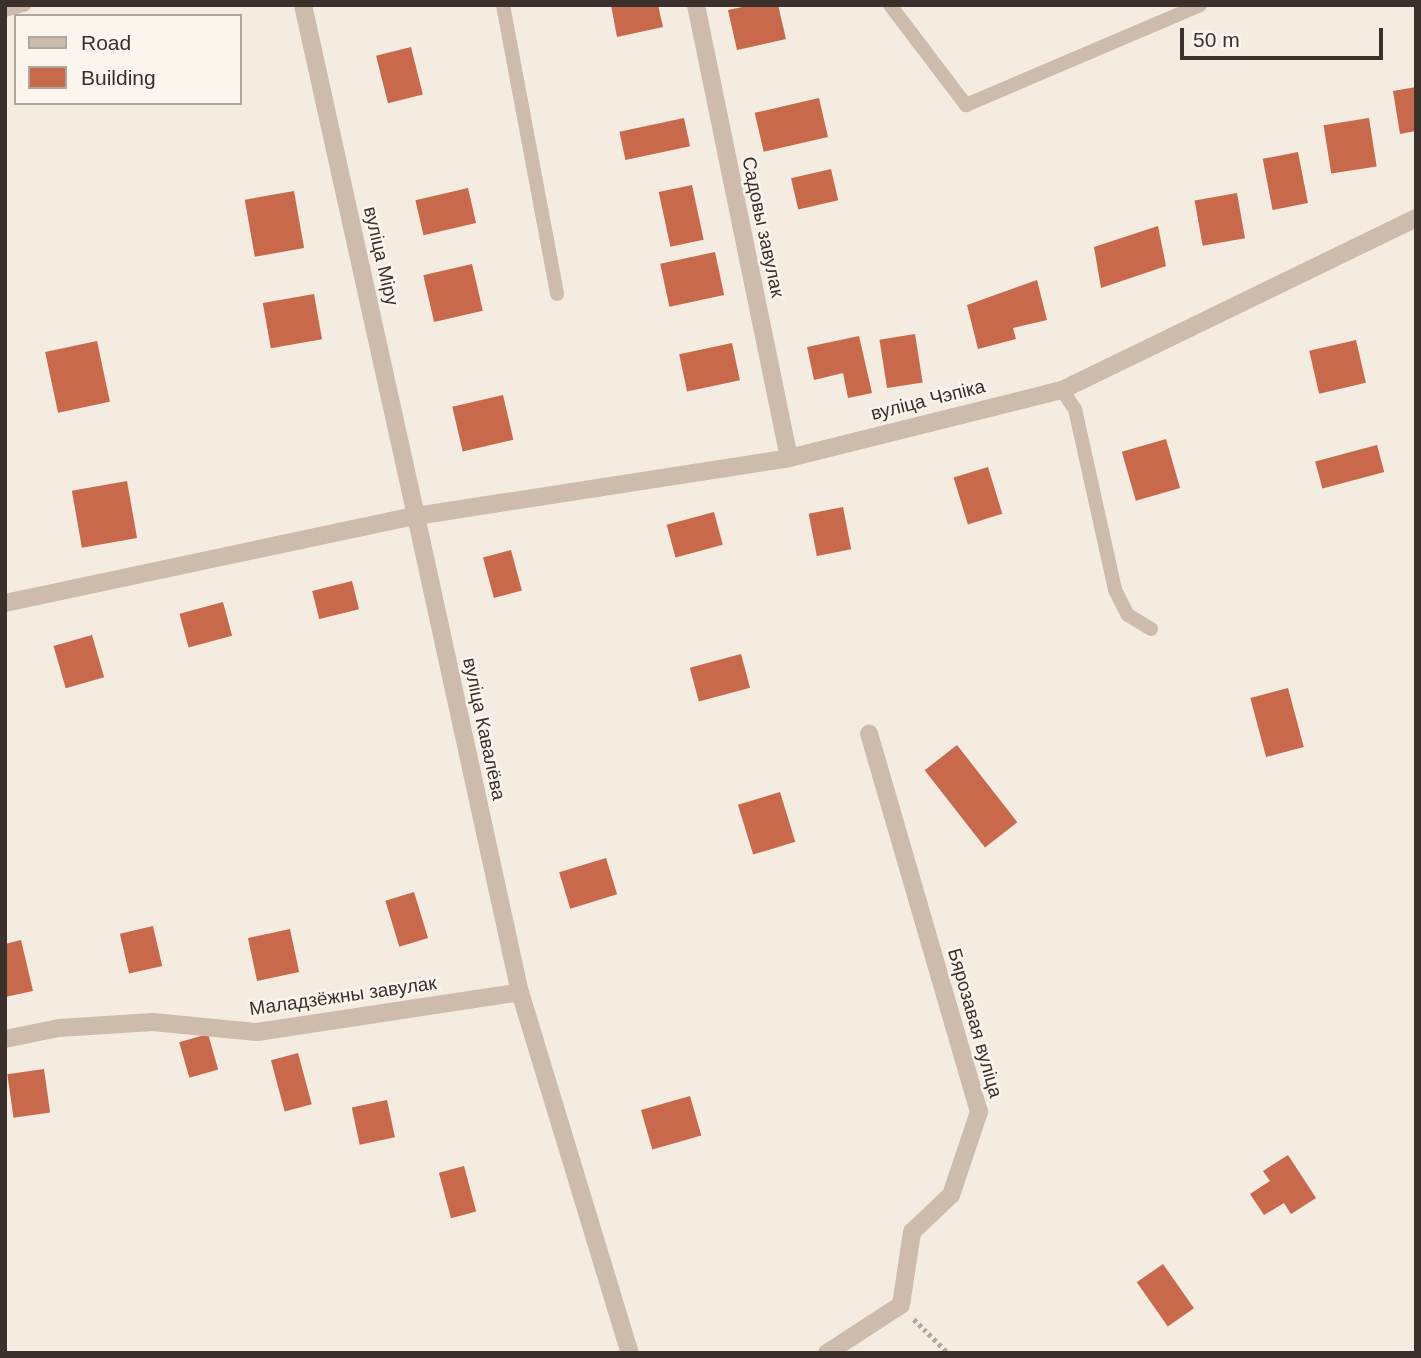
<!DOCTYPE html>
<meta charset="utf-8">
<style>
body{margin:0}
#map{position:relative;width:1421px;height:1358px;overflow:hidden;background:#f4ebe1;font-family:Arial,sans-serif}
div>[style]{position:absolute}
.building>*{inset:0;background:#c8694b;transform-origin:0 0}
.path>*{height:4.5px;margin-top:-2.25px;transform-origin:0;background:repeating-linear-gradient(90deg,#b9a596 0 3.5px,transparent 0 7px)}
.lane>*{height:14px;margin:-7px;padding:0 7px;transform-origin:7px;border-radius:7px;background:#cdbbac}
.street>*{height:18px;margin:-9px;padding:0 9px;transform-origin:9px;border-radius:9px;background:#cdbbac}
span{translate:-50% -50%;white-space:nowrap;text-align:center;line-height:1.15;-webkit-text-stroke:5px #fbf5ee;paint-order:stroke}
.street-label{font-size:19px;color:#3b302b}
.frame{position:absolute;inset:0;border:7px solid #3b302b;pointer-events:none}
.legend{position:absolute;left:14px;top:14px;width:228px;height:91px;box-sizing:border-box;background:#fbf5ee;border:2px solid #aea6a0;margin:0;padding:9px 12px;list-style:none;font-size:21px;color:#3b302b}
.legend li{display:flex;align-items:center;gap:14px;height:35px}
.legend b{width:35px;border:2px solid #aea6a0}
.scale{position:absolute;left:1180px;top:28px;width:203px;height:32px;box-sizing:border-box;border:4px solid #3b302b;border-top:0;padding-left:9px;font-size:21px;line-height:24px;white-space:nowrap;color:#3b302b;-webkit-text-stroke:5px #fbf5ee;paint-order:stroke}
</style>
<div id="map">
<div class="building">
<div style="clip-path:polygon(611px 5px,658px 5px,663px 27px,617px 37px)"></div>
<div style="clip-path:polygon(752px 5px,778px 5px,786px 39px,737px 50px,728px 10px)"></div>
<div style="left:411px;top:47px;width:49px;height:36px;rotate:76deg"></div>
<div style="clip-path:polygon(1416px 87px,1416px 131px,1400px 134px,1393px 91px)"></div>
<div style="left:819px;top:98px;width:40px;height:66px;rotate:77deg"></div>
<div style="left:684px;top:118px;width:29px;height:66px;rotate:78deg"></div>
<div style="left:1369px;top:118px;width:49px;height:46px;rotate:81deg"></div>
<div style="left:1298px;top:152px;width:52px;height:36px;rotate:79deg"></div>
<div style="left:831px;top:169px;width:32px;height:41px;rotate:77deg"></div>
<div style="left:692px;top:185px;width:56px;height:34px;rotate:78deg"></div>
<div style="left:468px;top:188px;width:36px;height:54px;rotate:77deg"></div>
<div style="left:294px;top:191px;width:58px;height:50px;rotate:80deg"></div>
<div style="left:1237px;top:193px;width:46px;height:43px;rotate:80deg"></div>
<div style="clip-path:polygon(1158px 226px,1166px 266px,1101px 288px,1094px 247px)"></div>
<div style="left:715px;top:252px;width:44px;height:56px;rotate:78deg"></div>
<div style="left:472px;top:264px;width:48px;height:50px;rotate:77deg"></div>
<div style="clip-path:polygon(1037px 280px,1047px 320px,1013px 328px,1016px 339px,978px 349px,967px 305px)"></div>
<div style="left:314px;top:294px;width:46px;height:52px;rotate:80deg"></div>
<div style="left:915px;top:334px;width:49px;height:36px;rotate:81deg"></div>
<div style="clip-path:polygon(859px 336px,872px 393px,848px 398px,843px 373px,814px 380px,807px 347px)"></div>
<div style="left:1356px;top:340px;width:44px;height:48px;rotate:77deg"></div>
<div style="left:97px;top:341px;width:62px;height:53px;rotate:78deg"></div>
<div style="left:732px;top:343px;width:38px;height:54px;rotate:78deg"></div>
<div style="left:503px;top:395px;width:46px;height:52px;rotate:77deg"></div>
<div style="left:1166px;top:439px;width:51px;height:46px;rotate:74deg"></div>
<div style="left:1377px;top:445px;width:28px;height:64px;rotate:75deg"></div>
<div style="left:988px;top:467px;width:49px;height:36px;rotate:73deg"></div>
<div style="left:127px;top:481px;width:58px;height:56px;rotate:80deg"></div>
<div style="left:843px;top:507px;width:43px;height:35px;rotate:79deg"></div>
<div style="left:714px;top:512px;width:34px;height:49px;rotate:75deg"></div>
<div style="left:511px;top:550px;width:42px;height:29px;rotate:75deg"></div>
<div style="left:352px;top:581px;width:29px;height:41px;rotate:76deg"></div>
<div style="left:223px;top:602px;width:35px;height:45px;rotate:75deg"></div>
<div style="left:92px;top:635px;width:44px;height:40px;rotate:74deg"></div>
<div style="left:741px;top:654px;width:35px;height:53px;rotate:75deg"></div>
<div style="left:1288px;top:688px;width:61px;height:39px;rotate:75deg"></div>
<div style="left:957px;top:745px;width:98px;height:41px;rotate:52deg"></div>
<div style="left:780px;top:792px;width:52px;height:44px;rotate:73deg"></div>
<div style="left:606px;top:858px;width:38px;height:49px;rotate:73deg"></div>
<div style="left:414px;top:892px;width:48px;height:30px;rotate:73deg"></div>
<div style="left:153px;top:926px;width:41px;height:34px;rotate:77deg"></div>
<div style="left:290px;top:929px;width:44px;height:43px;rotate:78deg"></div>
<div style="clip-path:polygon(21px 940px,33px 991px,5px 997px,5px 944px)"></div>
<div style="left:208px;top:1034px;width:37px;height:30px;rotate:74deg"></div>
<div style="left:298px;top:1053px;width:53px;height:28px;rotate:75deg"></div>
<div style="left:44px;top:1069px;width:44px;height:37px;rotate:82deg"></div>
<div style="left:690px;top:1096px;width:41px;height:51px;rotate:74deg"></div>
<div style="left:387px;top:1100px;width:38px;height:36px;rotate:78deg"></div>
<div style="clip-path:polygon(1288px 1155px,1316px 1198px,1291px 1214px,1284px 1203px,1264px 1215px,1250px 1194px,1270px 1181px,1263px 1171px)"></div>
<div style="left:464px;top:1166px;width:47px;height:26px;rotate:75deg"></div>
<div style="left:1163px;top:1264px;width:54px;height:32px;rotate:55deg"></div>
</div>
<div class="path">
<div style="left:914px;top:1319px;width:48px;rotate:45deg"></div>
</div>
<div class="lane">
<div style="left:503px;top:5px;width:294px;rotate:79.4deg"></div>
<div style="left:890px;top:5px;width:126px;rotate:52.8deg"></div>
<div style="left:966px;top:105px;width:254px;rotate:-23.1deg"></div>
<div style="left:5px;top:10px;width:20px;rotate:-15deg"></div>
<div style="left:1062px;top:390px;width:23px;rotate:56deg"></div>
<div style="left:1075px;top:409px;width:185px;rotate:77.5deg"></div>
<div style="left:1115px;top:590px;width:28px;rotate:63deg"></div>
<div style="left:1128px;top:615px;width:27px;rotate:31deg"></div>
</div>
<div class="street">
<div style="left:303px;top:5px;width:523px;rotate:77.53deg"></div>
<div style="left:416px;top:516px;width:377px;rotate:-8.8deg"></div>
<div style="left:789px;top:458px;width:281px;rotate:-14deg"></div>
<div style="left:1062px;top:390px;width:394px;rotate:-25.9deg"></div>
<div style="left:696px;top:5px;width:462px;rotate:78.4deg"></div>
<div style="left:5px;top:603px;width:420px;rotate:-12deg"></div>
<div style="left:416px;top:516px;width:487px;rotate:77.7deg"></div>
<div style="left:520px;top:992px;width:377px;rotate:73.1deg"></div>
<div style="left:5px;top:1039px;width:55px;rotate:-11.5deg"></div>
<div style="left:59px;top:1028px;width:94px;rotate:-3.7deg"></div>
<div style="left:153px;top:1022px;width:104px;rotate:5.5deg"></div>
<div style="left:257px;top:1032px;width:266px;rotate:-8.6deg"></div>
<div style="left:827px;top:1353px;width:88px;rotate:-33deg"></div>
<div style="left:901px;top:1305px;width:74px;rotate:-81.4deg"></div>
<div style="left:912px;top:1232px;width:54px;rotate:-43.5deg"></div>
<div style="left:951px;top:1195px;width:88px;rotate:-71.4deg"></div>
<div style="left:979px;top:1112px;width:394px;rotate:-106.2deg"></div>
</div>
<div class="street-label">
<span style="left:763px;top:227px;rotate:78deg">Садовы завулак</span>
<span style="left:381px;top:256px;rotate:77deg">вуліца Міру</span>
<span style="left:928px;top:400px;rotate:-14deg">вуліца Чэпіка</span>
<span style="left:484px;top:729px;rotate:78deg">вуліца Кавалёва</span>
<span style="left:343px;top:996px;rotate:-8deg">Маладзёжны завулак</span>
<span style="left:975px;top:1023px;rotate:74deg">Бярозавая вуліца</span>
</div>
<div class="frame"></div>
<ul class="legend">
<li><b style="height:9px;background:#cdbbac"></b>Road</li>
<li><b style="height:19px;background:#c8694b"></b>Building</li>
</ul>
<div class="scale">50 m</div>
</div>
